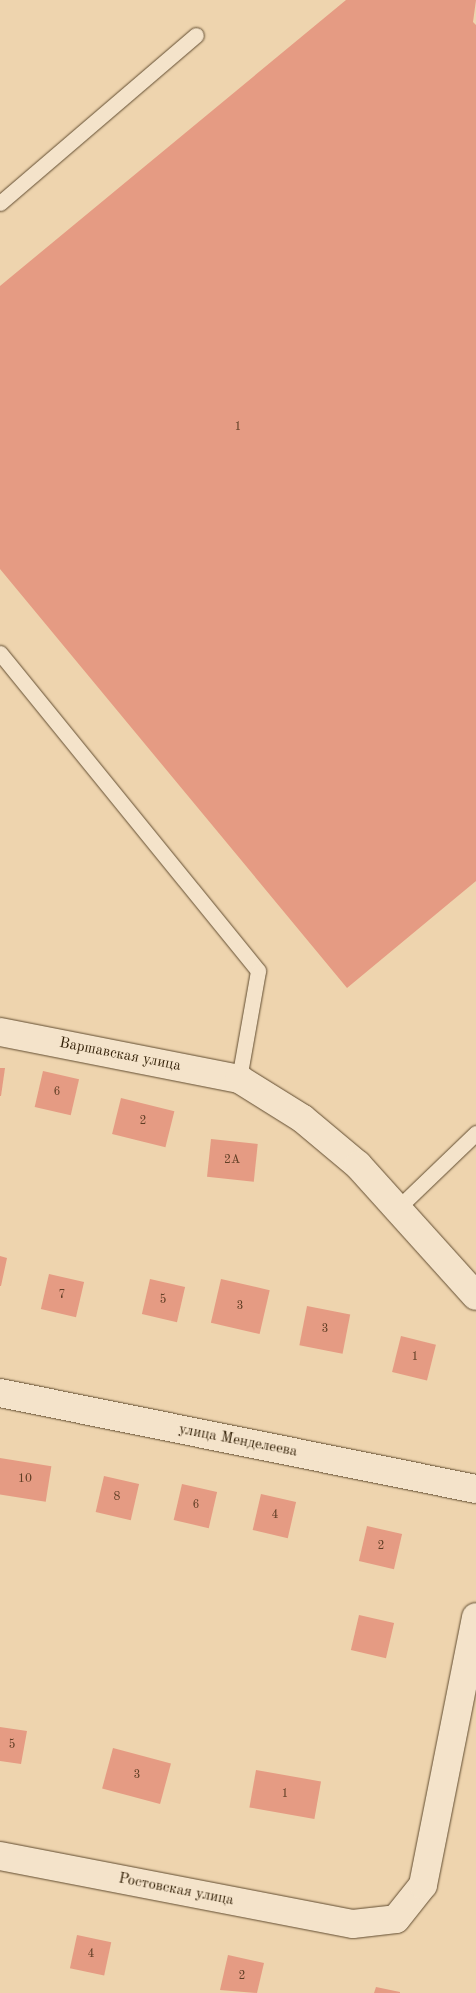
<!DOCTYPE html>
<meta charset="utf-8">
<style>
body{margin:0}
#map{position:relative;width:476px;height:1993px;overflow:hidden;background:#eed4ae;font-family:"Old Standard TT",serif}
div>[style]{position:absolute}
.building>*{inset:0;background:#e59b83;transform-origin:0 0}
.roads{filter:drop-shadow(0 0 1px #614c30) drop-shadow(0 0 1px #614c30)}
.service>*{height:15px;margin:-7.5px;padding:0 7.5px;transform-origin:7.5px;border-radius:7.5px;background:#f4e3ca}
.minor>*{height:28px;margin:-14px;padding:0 14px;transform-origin:14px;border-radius:14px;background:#f4e3ca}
.secondary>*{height:28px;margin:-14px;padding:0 14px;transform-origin:14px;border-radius:14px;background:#f4e3ca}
span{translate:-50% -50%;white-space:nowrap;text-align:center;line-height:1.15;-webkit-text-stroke:5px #f4e3ca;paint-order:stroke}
.number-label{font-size:12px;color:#5f3e25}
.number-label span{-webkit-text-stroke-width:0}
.street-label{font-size:15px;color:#321f06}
</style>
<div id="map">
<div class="building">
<div style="clip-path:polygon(346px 0,476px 0,473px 22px,476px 25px,476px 881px,347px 988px,0 569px,0 286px)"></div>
<div style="clip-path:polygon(0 1068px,5px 1068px,1px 1096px,0 1096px)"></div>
<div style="left:43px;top:1071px;width:37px;height:37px;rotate:13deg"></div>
<div style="left:121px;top:1098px;width:55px;height:37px;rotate:14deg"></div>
<div style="left:211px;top:1139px;width:47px;height:38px;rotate:6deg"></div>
<div style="clip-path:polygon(0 1256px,7px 1258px,1px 1286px,0 1286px)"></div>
<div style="left:49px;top:1274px;width:36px;height:36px;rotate:13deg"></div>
<div style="left:150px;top:1279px;width:36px;height:36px;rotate:13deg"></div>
<div style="left:221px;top:1279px;width:50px;height:45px;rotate:13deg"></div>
<div style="left:307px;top:1306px;width:44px;height:40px;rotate:11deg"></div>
<div style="left:401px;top:1336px;width:36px;height:37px;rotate:14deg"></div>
<div style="left:0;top:1458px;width:52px;height:36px;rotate:9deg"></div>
<div style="left:104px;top:1476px;width:36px;height:37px;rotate:13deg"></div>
<div style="left:182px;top:1484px;width:36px;height:37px;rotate:13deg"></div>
<div style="left:261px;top:1494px;width:36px;height:37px;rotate:13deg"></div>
<div style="left:367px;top:1526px;width:36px;height:36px;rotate:13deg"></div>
<div style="left:359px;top:1615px;width:36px;height:36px;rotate:13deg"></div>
<div style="clip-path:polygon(0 1727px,27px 1731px,21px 1764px,0 1761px)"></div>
<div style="left:113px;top:1748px;width:60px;height:42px;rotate:15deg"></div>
<div style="left:256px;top:1770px;width:66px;height:38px;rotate:10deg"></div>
<div style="left:77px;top:1935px;width:35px;height:34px;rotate:12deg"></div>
<div style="clip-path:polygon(228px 1955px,264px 1963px,257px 1993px,220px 1990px)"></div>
<div style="clip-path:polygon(376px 1987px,400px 1992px,400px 1993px,374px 1993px)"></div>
</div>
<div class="roads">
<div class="service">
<div style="left:0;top:203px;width:258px;rotate:-40.6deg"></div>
<div style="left:0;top:653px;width:409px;rotate:50.9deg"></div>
<div style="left:258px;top:971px;width:110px;rotate:100deg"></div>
<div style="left:399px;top:1207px;width:107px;rotate:-43.9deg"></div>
</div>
<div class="minor">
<div style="left:0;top:1393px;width:486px;rotate:11.4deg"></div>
<div style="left:0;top:1856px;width:359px;rotate:10.9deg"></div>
<div style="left:353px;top:1924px;width:43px;rotate:-6.6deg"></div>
<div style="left:396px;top:1919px;width:43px;rotate:-51.5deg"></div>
<div style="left:423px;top:1885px;width:273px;rotate:-78.8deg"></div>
</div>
<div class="secondary">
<div style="left:0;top:1032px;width:244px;rotate:11.1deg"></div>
<div style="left:239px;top:1079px;width:75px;rotate:32deg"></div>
<div style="left:303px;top:1119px;width:72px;rotate:39.9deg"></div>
<div style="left:358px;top:1165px;width:176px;rotate:48deg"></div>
</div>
</div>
<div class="number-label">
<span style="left:238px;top:428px">1</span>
<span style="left:57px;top:1093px">6</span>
<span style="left:143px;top:1122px">2</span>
<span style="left:232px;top:1161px">2А</span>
<span style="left:62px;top:1296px">7</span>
<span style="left:163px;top:1301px">5</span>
<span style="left:240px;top:1307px">3</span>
<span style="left:325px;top:1330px">3</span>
<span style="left:415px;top:1358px">1</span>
<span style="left:25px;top:1480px">10</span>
<span style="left:117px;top:1498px">8</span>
<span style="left:196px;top:1506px">6</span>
<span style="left:275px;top:1516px">4</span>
<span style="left:381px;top:1547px">2</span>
<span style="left:12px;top:1746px">5</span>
<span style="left:137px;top:1776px">3</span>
<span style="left:285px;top:1795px">1</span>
<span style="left:91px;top:1955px">4</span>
<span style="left:242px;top:1977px">2</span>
</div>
<div class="street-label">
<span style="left:120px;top:1055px;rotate:11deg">Варшавская улица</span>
<span style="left:238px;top:1441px;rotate:11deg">улица Менделеева</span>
<span style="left:176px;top:1890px;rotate:11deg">Ростовская улица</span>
</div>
</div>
